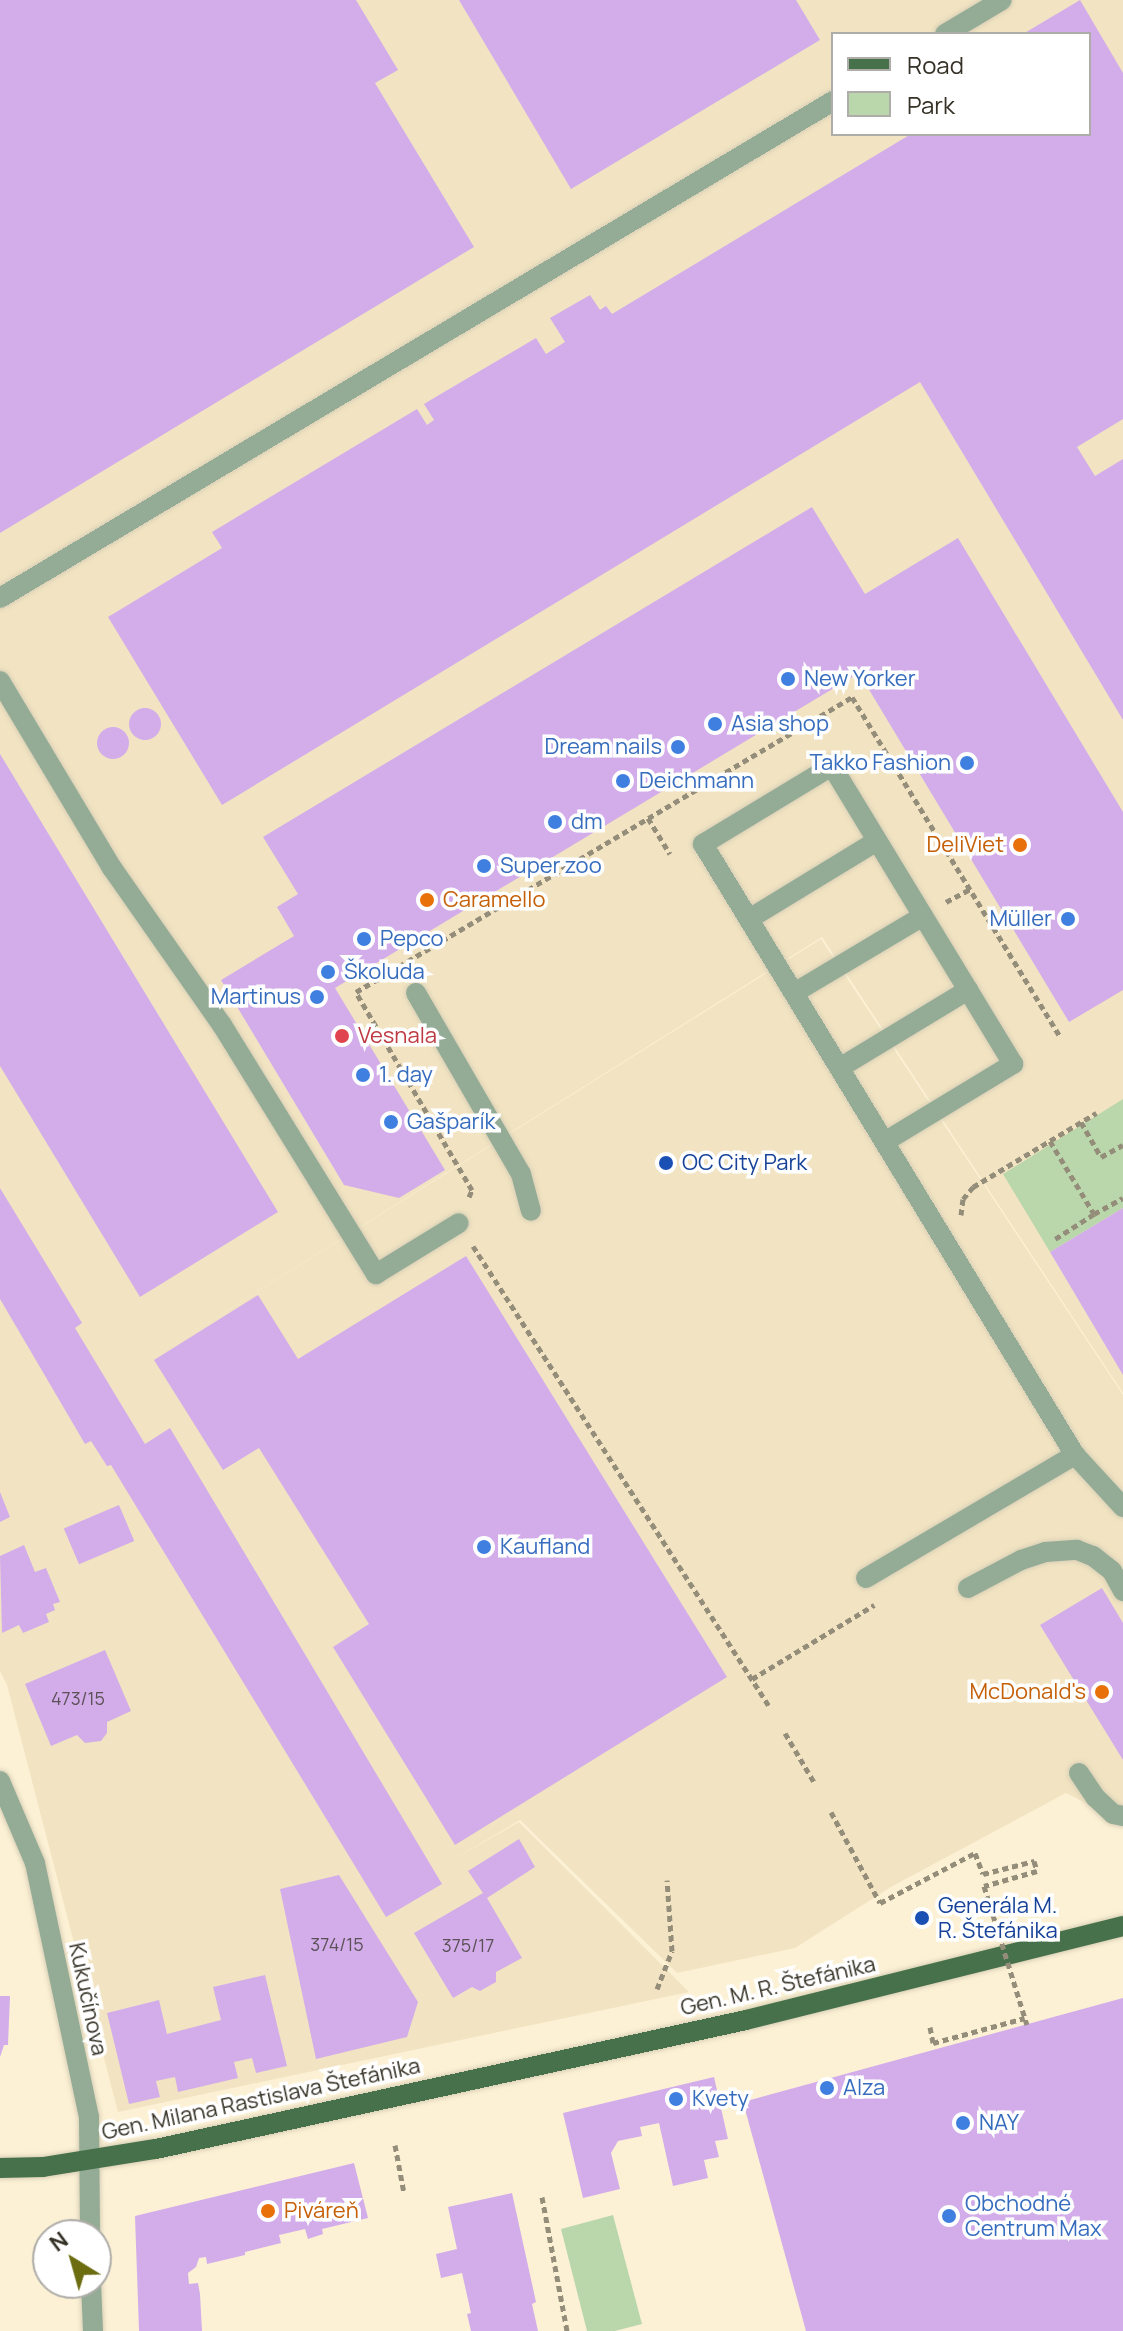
<!DOCTYPE html>
<meta charset="utf-8">
<style>
body{margin:0}
#map{position:relative;width:1123px;height:2331px;overflow:hidden;background:#fcf1d5;font-family:Manrope,sans-serif}
div>[style]{position:absolute}
.built>*{inset:0;background:#f2e4c2}
.green>*{inset:0;background:#bad7ac}
.building>*{inset:0;background:#d2adea;transform-origin:0 0}
.round{border-radius:50%}
.path>*{height:5px;margin-top:-2.5px;transform-origin:0;background:repeating-linear-gradient(90deg,#948d7a 0 6px,transparent 0 10px)}
.roads{filter:drop-shadow(0 0 2px #d8cfb6) drop-shadow(0 0 2px #d8cfb6)}
.minor>*{height:20px;margin:-10px;padding:0 10px;transform-origin:10px;border-radius:10px;background:#94ac96}
.major>*{height:20px;margin:-10px;padding:0 10px;transform-origin:10px;border-radius:10px;background:#46714a}
.path-bridge>*{height:5px;margin-top:-2.5px;transform-origin:0;background:repeating-linear-gradient(90deg,#948d7a 0 6px,transparent 0 10px)}
.dots>*{width:22px;height:22px;translate:-50% -50%;box-sizing:border-box;border:4px solid #fff;border-radius:50%}
span{translate:-50% -50%;white-space:nowrap;text-align:center;line-height:1.15;-webkit-text-stroke:7px #fff;paint-order:stroke}
.number-label{font-size:18px;color:#5d5158}
.number-label span{-webkit-text-stroke-width:0}
.shop-label{font-size:22px;color:#366cbe}
.left{translate:0 -50%;text-align:left}
.right{translate:-100% -50%;text-align:right}
.food-label{font-size:22px;color:#c56008}
.health-label{font-size:22px;color:#be3a42}
.transit-label{font-size:22px;color:#164399}
.street-label{font-size:22px;color:#363227}
.legend{position:absolute;left:831px;top:32px;width:260px;height:104px;box-sizing:border-box;background:#fff;border:2px solid #afada9;margin:0;padding:10px 14px;list-style:none;font-size:24px;color:#363227}
.legend li{display:flex;align-items:center;gap:16px;height:40px}
.legend b{width:40px;border:2px solid #afada9}
.north{position:absolute;left:32px;top:2219px;width:80px;height:80px;box-sizing:border-box;background:#fff;border:2px solid #afada9;border-radius:50%;rotate:323deg;font-size:22px;font-weight:700;line-height:32px;text-align:center;color:#363227}
.north::after{content:'';display:block;margin:auto;width:28px;height:36px;background:#6b6d10;clip-path:polygon(50% 0,100% 100%,50% 72%,0 100%)}
</style>
<div id="map">
<div class="built">
<div style="clip-path:polygon(evenodd,0 0,1123px 0,1123px 1393px,822px 937px,137px 1367px,821px 939px,1123px 1395px,1123px 1822px,1066px 1793px,891px 1887px,795px 1948px,677px 1973px,520px 1820px,449px 1862px,519px 1822px,689px 1992px,118px 2112px,7px 1685px,0 1671px,0 0,833px 34px,1089px 34px,1089px 134px,833px 134px,833px 34px)"></div>
</div>
<div class="green">
<div style="clip-path:polygon(1123px 1099px,1123px 1208px,1050px 1252px,1003px 1174px)"></div>
<div style="clip-path:polygon(613px 2215px,642px 2324px,615px 2331px,587px 2331px,561px 2229px)"></div>
</div>
<div class="building">
<div style="clip-path:polygon(0 0,356px 0,398px 70px,375px 83px,474px 247px,0 533px)"></div>
<div style="clip-path:polygon(459px 0,796px 0,820px 40px,571px 189px)"></div>
<div style="clip-path:polygon(1080px 0,1123px 73px,1123px 419px,1077px 447px,1095px 476px,1123px 459px,1123px 720px,920px 382px,222px 805px,108px 617px,222px 548px,212px 532px,417px 409px,427px 425px,434px 420px,424px 404px,439px 395px,536px 338px,546px 354px,565px 342px,550px 318px,590px 295px,600px 310px,606px 306px,612px 314px,911px 134px,1089px 134px,1089px 34px,1023px 34px)"></div>
<div style="clip-path:polygon(812px 507px,865px 594px,958px 538px,1123px 812px,1123px 990px,1069px 1022px,859px 673px,335px 988px,445px 1170px,399px 1198px,344px 1185px,221px 980px,294px 936px,277px 907px,298px 894px,263px 837px)"></div>
<div class="round" style="left:129px;top:708px;width:32px;height:32px"></div>
<div class="round" style="left:97px;top:727px;width:32px;height:32px"></div>
<div style="clip-path:polygon(0 754px,278px 1212px,140px 1297px,0 1066px)"></div>
<div style="clip-path:polygon(0 1188px,82px 1323px,75px 1328px,145px 1444px,170px 1428px,442px 1884px,386px 1917px,111px 1465px,107px 1466px,91px 1441px,85px 1444px,0 1299px)"></div>
<div style="clip-path:polygon(1123px 1208px,1123px 1375px,1050px 1252px)"></div>
<div style="clip-path:polygon(466px 1256px,727px 1677px,455px 1845px,333px 1647px,369px 1624px,259px 1448px,223px 1470px,154px 1360px,258px 1295px,298px 1359px)"></div>
<div style="clip-path:polygon(0 1492px,10px 1517px,0 1522px)"></div>
<div style="left:119px;top:1505px;width:39px;height:60px;rotate:67deg"></div>
<div style="clip-path:polygon(24px 1545px,35px 1572px,46px 1568px,60px 1602px,53px 1604px,55px 1610px,46px 1614px,49px 1622px,23px 1633px,19px 1625px,2px 1633px,0 1556px)"></div>
<div style="clip-path:polygon(1102px 1588px,1123px 1623px,1123px 1760px,1040px 1625px)"></div>
<div style="clip-path:polygon(105px 1650px,131px 1711px,107px 1722px,107px 1733px,101px 1741px,85px 1743px,77px 1735px,51px 1746px,25px 1684px)"></div>
<div style="clip-path:polygon(519px 1839px,535px 1867px,487px 1898px,522px 1958px,496px 1972px,496px 1982px,480px 1991px,472px 1987px,453px 1998px,414px 1933px,483px 1893px,468px 1871px)"></div>
<div style="clip-path:polygon(339px 1875px,418px 2002px,407px 2037px,316px 2059px,280px 1889px)"></div>
<div style="clip-path:polygon(265px 1975px,287px 2066px,256px 2073px,252px 2058px,234px 2062px,238px 2078px,178px 2092px,175px 2077px,156px 2081px,160px 2097px,129px 2104px,107px 2013px,159px 2000px,167px 2034px,221px 2020px,213px 1987px)"></div>
<div style="clip-path:polygon(0 1996px,10px 1996px,8px 2045px,4px 2045px,0 2057px)"></div>
<div style="clip-path:polygon(1123px 1998px,1123px 2331px,806px 2331px,743px 2102px)"></div>
<div style="clip-path:polygon(714px 2077px,728px 2139px,715px 2141px,719px 2157px,704px 2160px,708px 2178px,673px 2186px,659px 2123px,640px 2127px,642px 2136px,618px 2141px,611px 2153px,620px 2189px,583px 2198px,563px 2113px)"></div>
<div style="clip-path:polygon(354px 2163px,368px 2218px,322px 2229px,323px 2234px,308px 2239px,305px 2229px,279px 2235px,281px 2243px,245px 2252px,245px 2255px,207px 2264px,206px 2257px,199px 2258px,196px 2267px,188px 2273px,189px 2284px,198px 2283px,200px 2294px,202px 2331px,139px 2331px,135px 2216px)"></div>
<div style="clip-path:polygon(512px 2193px,536px 2302px,532px 2304px,538px 2331px,471px 2331px,467px 2314px,471px 2313px,462px 2273px,441px 2278px,436px 2254px,457px 2249px,448px 2207px)"></div>
</div>
<div class="path">
<div style="left:648px;top:818px;width:42px;rotate:58.6deg"></div>
<div style="left:946px;top:902px;width:27px;rotate:-28deg"></div>
<div style="left:1081px;top:1122px;width:40px;rotate:60.3deg"></div>
<div style="left:1101px;top:1157px;width:25px;rotate:-29deg"></div>
<div style="left:1050px;top:1141px;width:85px;rotate:58.9deg"></div>
<div style="left:1094px;top:1214px;width:46px;rotate:147.3deg"></div>
<div style="left:469px;top:1197px;width:8px;rotate:-67deg"></div>
<div style="left:472px;top:1190px;width:229px;rotate:-120.4deg"></div>
<div style="left:356px;top:992px;width:577px;rotate:-30.74deg"></div>
<div style="left:852px;top:697px;width:398px;rotate:58.5deg"></div>
<div style="left:1094px;top:1214px;width:33px;rotate:-29deg"></div>
<div style="left:961px;top:1215px;width:16px;rotate:-83deg"></div>
<div style="left:963px;top:1199px;width:16px;rotate:-50deg"></div>
<div style="left:973px;top:1187px;width:144px;rotate:-31deg"></div>
<div style="left:473px;top:1246px;width:547px;rotate:57.24deg"></div>
<div style="left:752px;top:1679px;width:143px;rotate:-31.2deg"></div>
<div style="left:785px;top:1733px;width:57px;rotate:59.4deg"></div>
<div style="left:831px;top:1812px;width:103px;rotate:61.7deg"></div>
<div style="left:880px;top:1903px;width:107px;rotate:-27.8deg"></div>
<div style="left:975px;top:1853px;width:22px;rotate:69deg"></div>
<div style="left:983px;top:1874px;width:53px;rotate:-14.3deg"></div>
<div style="left:1034px;top:1861px;width:10px;rotate:73deg"></div>
<div style="left:1037px;top:1871px;width:55px;rotate:164.2deg"></div>
<div style="left:657px;top:1989px;width:41px;rotate:-68.5deg"></div>
<div style="left:672px;top:1951px;width:71px;rotate:-94deg"></div>
<div style="left:930px;top:2027px;width:16px;rotate:79deg"></div>
<div style="left:933px;top:2043px;width:95px;rotate:-15.2deg"></div>
<div style="left:395px;top:2145px;width:49px;rotate:79.4deg"></div>
<div style="left:542px;top:2197px;width:136px;rotate:79.4deg"></div>
</div>
<div class="roads">
<div class="minor">
<div style="left:945px;top:34px;width:66px;rotate:-30.8deg"></div>
<div style="left:0;top:598px;width:970px;rotate:-30.82deg"></div>
<div style="left:0;top:681px;width:218px;rotate:59.1deg"></div>
<div style="left:112px;top:868px;width:192px;rotate:55deg"></div>
<div style="left:222px;top:1025px;width:293px;rotate:58.3deg"></div>
<div style="left:376px;top:1274px;width:97px;rotate:-31.6deg"></div>
<div style="left:749px;top:919px;width:150px;rotate:-31.4deg"></div>
<div style="left:416px;top:993px;width:209px;rotate:59.9deg"></div>
<div style="left:521px;top:1174px;width:38px;rotate:75deg"></div>
<div style="left:794px;top:993px;width:150px;rotate:-30.8deg"></div>
<div style="left:841px;top:1067px;width:149px;rotate:-31.2deg"></div>
<div style="left:886px;top:1141px;width:149px;rotate:-31.2deg"></div>
<div style="left:1013px;top:1064px;width:349px;rotate:-121.3deg"></div>
<div style="left:832px;top:766px;width:151px;rotate:148.8deg"></div>
<div style="left:703px;top:844px;width:715px;rotate:58.67deg"></div>
<div style="left:1075px;top:1455px;width:71px;rotate:47.3deg"></div>
<div style="left:866px;top:1578px;width:243px;rotate:-30.5deg"></div>
<div style="left:968px;top:1588px;width:60px;rotate:-27.8deg"></div>
<div style="left:1021px;top:1560px;width:25px;rotate:-18deg"></div>
<div style="left:1045px;top:1552px;width:32px;rotate:-4deg"></div>
<div style="left:1077px;top:1550px;width:17px;rotate:21deg"></div>
<div style="left:1093px;top:1556px;width:24px;rotate:38deg"></div>
<div style="left:1112px;top:1571px;width:23px;rotate:61deg"></div>
<div style="left:1079px;top:1773px;width:29px;rotate:56deg"></div>
<div style="left:1095px;top:1797px;width:25px;rotate:43deg"></div>
<div style="left:1113px;top:1814px;width:10px;rotate:11deg"></div>
<div style="left:0;top:1781px;width:89px;rotate:66.9deg"></div>
<div style="left:35px;top:1863px;width:260px;rotate:78deg"></div>
<div style="left:89px;top:2117px;width:118px;rotate:89.5deg"></div>
<div style="left:91px;top:2283px;width:48px;rotate:87.6deg"></div>
</div>
<div class="major">
<div style="left:0;top:2168px;width:43px;rotate:-1.3deg"></div>
<div style="left:43px;top:2167px;width:114px;rotate:-9.1deg"></div>
<div style="left:156px;top:2149px;width:604px;rotate:-12.33deg"></div>
<div style="left:746px;top:2020px;width:389px;rotate:-14deg"></div>
</div>
</div>
<div class="path-bridge">
<div style="left:984px;top:1886px;width:145px;rotate:72.8deg"></div>
</div>
<div class="dots">
<div style="left:788px;top:679px;background:#3f7fe0"></div>
<div style="left:715px;top:724px;background:#3f7fe0"></div>
<div style="left:678px;top:747px;background:#3f7fe0"></div>
<div style="left:967px;top:763px;background:#3f7fe0"></div>
<div style="left:623px;top:781px;background:#3f7fe0"></div>
<div style="left:555px;top:822px;background:#3f7fe0"></div>
<div style="left:1020px;top:845px;background:#e8710a"></div>
<div style="left:484px;top:866px;background:#3f7fe0"></div>
<div style="left:427px;top:900px;background:#e8710a"></div>
<div style="left:1068px;top:919px;background:#3f7fe0"></div>
<div style="left:364px;top:939px;background:#3f7fe0"></div>
<div style="left:328px;top:972px;background:#3f7fe0"></div>
<div style="left:317px;top:997px;background:#3f7fe0"></div>
<div style="left:342px;top:1036px;background:#e0444e"></div>
<div style="left:363px;top:1075px;background:#3f7fe0"></div>
<div style="left:391px;top:1122px;background:#3f7fe0"></div>
<div style="left:666px;top:1163px;background:#1a4fb4"></div>
<div style="left:484px;top:1547px;background:#3f7fe0"></div>
<div style="left:1102px;top:1692px;background:#e8710a"></div>
<div style="left:922px;top:1918px;background:#1a4fb4"></div>
<div style="left:827px;top:2088px;background:#3f7fe0"></div>
<div style="left:676px;top:2099px;background:#3f7fe0"></div>
<div style="left:963px;top:2123px;background:#3f7fe0"></div>
<div style="left:268px;top:2211px;background:#e8710a"></div>
<div style="left:949px;top:2216px;background:#3f7fe0"></div>
</div>
<div class="number-label">
<span style="left:78px;top:1698px">473/15</span>
<span style="left:337px;top:1944px">374/15</span>
<span style="left:468px;top:1945px">375/17</span>
</div>
<div class="shop-label">
<span class="left" style="left:804px;top:679px">New Yorker</span>
<span class="left" style="left:731px;top:724px">Asia shop</span>
<span class="right" style="left:662px;top:747px">Dream nails</span>
<span class="right" style="left:951px;top:763px">Takko Fashion</span>
<span class="left" style="left:639px;top:781px">Deichmann</span>
<span class="left" style="left:571px;top:822px">dm</span>
<span class="left" style="left:500px;top:866px">Super zoo</span>
<span class="right" style="left:1052px;top:919px">Müller</span>
<span class="left" style="left:380px;top:939px">Pepco</span>
<span class="left" style="left:344px;top:972px">Školuda</span>
<span class="right" style="left:301px;top:997px">Martinus</span>
<span class="left" style="left:379px;top:1075px">1. day</span>
<span class="left" style="left:407px;top:1122px">Gašparík</span>
<span class="left" style="left:500px;top:1547px">Kaufland</span>
<span class="left" style="left:843px;top:2088px">Alza</span>
<span class="left" style="left:692px;top:2099px">Kvety</span>
<span class="left" style="left:979px;top:2123px">NAY</span>
<span class="left" style="left:965px;top:2216px">Obchodné<br>Centrum Max</span>
</div>
<div class="food-label">
<span class="right" style="left:1004px;top:845px">DeliViet</span>
<span class="left" style="left:443px;top:900px">Caramello</span>
<span class="right" style="left:1086px;top:1692px">McDonald's</span>
<span class="left" style="left:284px;top:2211px">Piváreň</span>
</div>
<div class="health-label">
<span class="left" style="left:358px;top:1036px">Vesnala</span>
</div>
<div class="transit-label">
<span class="left" style="left:682px;top:1163px">OC City Park</span>
<span class="left" style="left:938px;top:1918px">Generála M.<br>R. Štefánika</span>
</div>
<div class="street-label">
<span style="left:778px;top:1986px;rotate:-13deg">Gen. M. R. Štefánika</span>
<span style="left:88px;top:1999px;rotate:78deg">Kukučínova</span>
<span style="left:261px;top:2099px;rotate:-12deg">Gen. Milana Rastislava Štefánika</span>
</div>
<ul class="legend">
<li><b style="height:10px;background:#46714a"></b>Road</li>
<li><b style="height:22px;background:#bad7ac"></b>Park</li>
</ul>
<div class="north">N</div>
</div>
